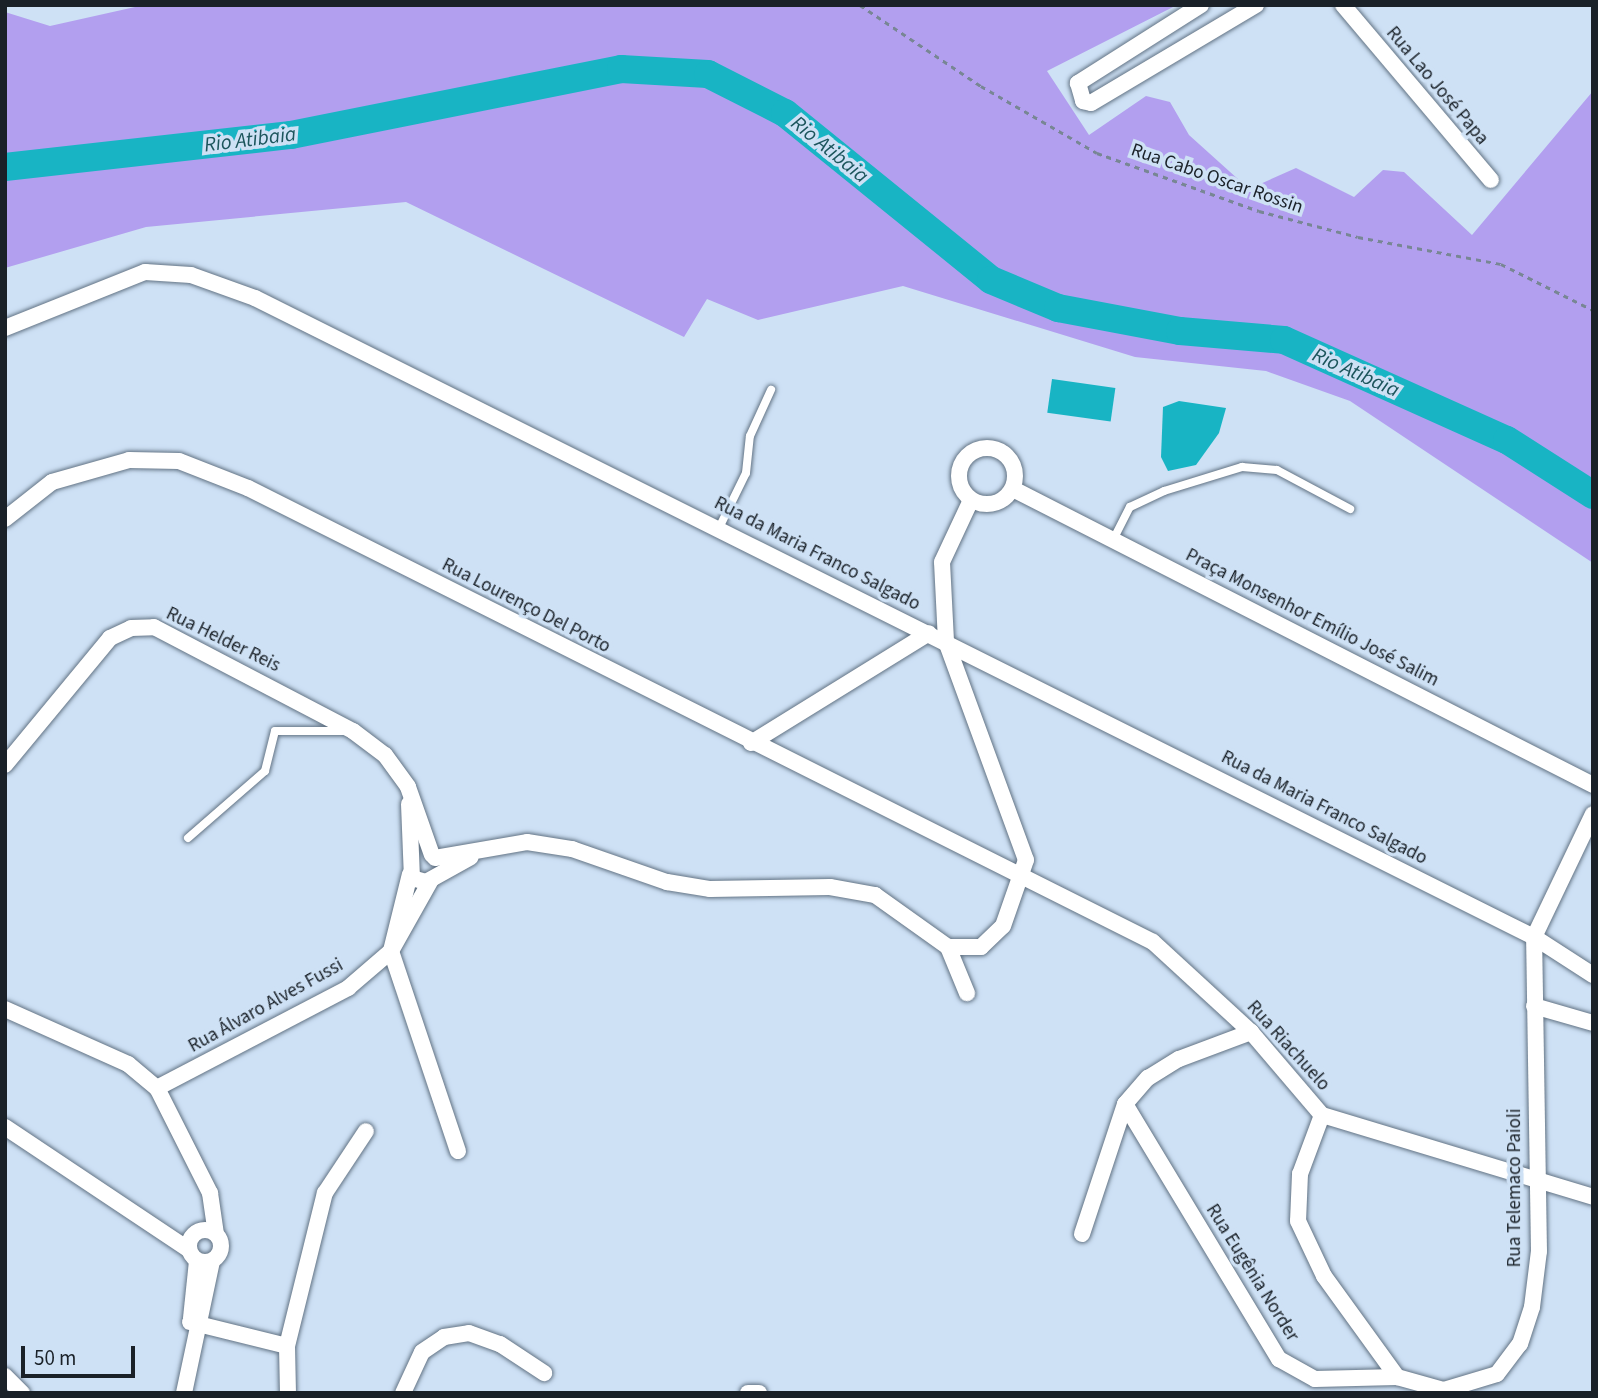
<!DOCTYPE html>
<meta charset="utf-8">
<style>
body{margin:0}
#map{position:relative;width:1598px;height:1398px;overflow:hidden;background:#cee1f5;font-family:"Source Sans 3",sans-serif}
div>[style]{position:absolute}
.green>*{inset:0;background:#b29fef}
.water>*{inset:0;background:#18b4c4;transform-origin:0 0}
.river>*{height:28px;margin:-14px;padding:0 14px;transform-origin:14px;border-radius:14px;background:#18b4c4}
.path>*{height:2.5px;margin-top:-1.25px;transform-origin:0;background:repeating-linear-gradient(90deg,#788694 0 5px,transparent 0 10px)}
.roads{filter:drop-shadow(0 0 2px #627384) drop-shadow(0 0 2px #627384)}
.service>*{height:8px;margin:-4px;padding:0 4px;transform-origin:4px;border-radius:4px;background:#fff}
.minor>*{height:16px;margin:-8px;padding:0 8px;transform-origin:8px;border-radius:8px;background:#fff}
.minor>.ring{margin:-8px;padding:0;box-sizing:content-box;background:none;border:16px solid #fff;border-radius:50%}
span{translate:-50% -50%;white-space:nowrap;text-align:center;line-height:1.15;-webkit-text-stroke:7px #cee1f5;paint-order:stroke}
.street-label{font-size:19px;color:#1a2128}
.water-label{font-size:21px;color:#1c555c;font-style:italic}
.frame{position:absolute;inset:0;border:7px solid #1a2128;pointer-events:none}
.scale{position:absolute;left:21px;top:1346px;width:114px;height:32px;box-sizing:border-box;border:4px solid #1a2128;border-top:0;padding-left:9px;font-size:21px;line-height:24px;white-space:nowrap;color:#1a2128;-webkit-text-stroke:5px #cee1f5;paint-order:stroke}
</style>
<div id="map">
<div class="green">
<div style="clip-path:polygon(144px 5px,1177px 5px,1047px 71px,1089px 135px,1146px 96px,1170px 102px,1189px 135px,1249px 189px,1296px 168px,1354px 197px,1383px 170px,1404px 172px,1472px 235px,1593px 91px,1593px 563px,1350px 401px,1266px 371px,1135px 357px,903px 286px,758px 320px,707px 299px,684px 337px,406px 202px,146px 227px,5px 268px,5px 12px,50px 26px)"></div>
</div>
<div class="water">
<div style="left:1052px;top:379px;width:64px;height:34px;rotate:8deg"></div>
<div style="clip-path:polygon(1179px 401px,1226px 408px,1219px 433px,1196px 465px,1168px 471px,1161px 457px,1163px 407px)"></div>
</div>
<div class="river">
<div style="left:5px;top:167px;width:288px;rotate:-6.4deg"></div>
<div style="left:291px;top:135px;width:337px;rotate:-11.3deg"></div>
<div style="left:621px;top:69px;width:87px;rotate:3.3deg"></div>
<div style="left:708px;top:74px;width:86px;rotate:26.9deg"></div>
<div style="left:785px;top:113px;width:265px;rotate:39deg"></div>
<div style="left:991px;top:280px;width:73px;rotate:22.7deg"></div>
<div style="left:1058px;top:308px;width:124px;rotate:10.7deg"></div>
<div style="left:1180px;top:331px;width:104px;rotate:4.9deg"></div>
<div style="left:1284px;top:340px;width:244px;rotate:24.2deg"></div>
<div style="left:1507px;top:440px;width:102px;rotate:32.6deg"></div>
</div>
<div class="path">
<div style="left:860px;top:5px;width:146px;rotate:33.8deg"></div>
<div style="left:981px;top:86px;width:134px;rotate:30deg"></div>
<div style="left:1097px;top:153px;width:172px;rotate:19.7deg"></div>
<div style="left:1259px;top:211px;width:102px;rotate:14.7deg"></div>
<div style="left:1358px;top:237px;width:146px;rotate:10.7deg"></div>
<div style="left:1501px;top:264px;width:103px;rotate:26.6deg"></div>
</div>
<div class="roads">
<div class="service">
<div style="left:719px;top:528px;width:61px;rotate:-63.9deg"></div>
<div style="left:746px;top:473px;width:37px;rotate:-84deg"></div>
<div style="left:750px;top:436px;width:51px;rotate:-65.5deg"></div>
<div style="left:1113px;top:540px;width:37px;rotate:-63deg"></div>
<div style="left:1130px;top:507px;width:38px;rotate:-25deg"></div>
<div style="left:1164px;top:491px;width:82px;rotate:-17.1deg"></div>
<div style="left:1242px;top:467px;width:35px;rotate:5deg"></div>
<div style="left:1277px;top:470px;width:83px;rotate:28.1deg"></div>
<div style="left:188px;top:838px;width:102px;rotate:-41deg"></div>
<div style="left:265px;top:771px;width:41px;rotate:-76deg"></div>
<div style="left:275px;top:731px;width:71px"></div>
</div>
<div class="minor">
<div style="left:1201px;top:5px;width:146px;rotate:147.6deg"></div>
<div style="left:1078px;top:83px;width:19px;rotate:74deg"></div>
<div style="left:1083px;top:101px;width:8px;rotate:14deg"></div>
<div style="left:1091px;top:103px;width:192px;rotate:-30.7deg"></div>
<div style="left:1343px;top:5px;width:229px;rotate:49.8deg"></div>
<div style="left:5px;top:328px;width:151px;rotate:-21.8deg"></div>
<div style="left:145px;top:272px;width:46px;rotate:3.7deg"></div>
<div style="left:191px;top:275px;width:68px;rotate:19.8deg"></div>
<div style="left:255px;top:298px;width:1430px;rotate:26.55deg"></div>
<div style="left:1534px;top:937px;width:70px;rotate:32.8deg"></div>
<div class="ring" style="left:959px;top:448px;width:40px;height:40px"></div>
<div style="left:1013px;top:489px;width:651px;rotate:27.04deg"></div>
<div style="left:5px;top:519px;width:60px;rotate:-38.2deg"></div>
<div style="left:52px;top:482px;width:80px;rotate:-15.9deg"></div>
<div style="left:129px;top:460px;width:50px;rotate:1.1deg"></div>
<div style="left:179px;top:461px;width:74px;rotate:21.4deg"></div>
<div style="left:248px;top:488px;width:1012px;rotate:26.64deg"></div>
<div style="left:1153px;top:942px;width:133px;rotate:42.6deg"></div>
<div style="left:1251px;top:1032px;width:109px;rotate:49.5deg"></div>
<div style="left:1322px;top:1115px;width:283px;rotate:16.8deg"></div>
<div style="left:751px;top:743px;width:209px;rotate:-31.7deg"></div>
<div style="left:5px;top:765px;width:165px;rotate:-50.4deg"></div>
<div style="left:110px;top:638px;width:23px;rotate:-25deg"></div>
<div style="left:131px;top:628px;width:23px;rotate:-2deg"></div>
<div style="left:154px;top:627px;width:225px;rotate:27.6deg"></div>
<div style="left:353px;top:731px;width:40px;rotate:37deg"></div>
<div style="left:385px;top:755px;width:39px;rotate:54deg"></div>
<div style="left:408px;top:787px;width:72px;rotate:70.6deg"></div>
<div style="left:409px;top:804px;width:74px;rotate:87.7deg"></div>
<div style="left:412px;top:878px;width:15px;rotate:16deg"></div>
<div style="left:426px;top:882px;width:51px;rotate:-29.1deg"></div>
<div style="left:435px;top:858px;width:93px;rotate:-9.9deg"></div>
<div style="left:527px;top:842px;width:46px;rotate:8.8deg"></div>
<div style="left:572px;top:849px;width:101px;rotate:19.2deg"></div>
<div style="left:667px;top:882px;width:44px;rotate:9.2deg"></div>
<div style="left:710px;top:889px;width:120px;rotate:-1deg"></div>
<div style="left:830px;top:887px;width:46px;rotate:10.1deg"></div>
<div style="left:875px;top:895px;width:90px;rotate:35.5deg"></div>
<div style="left:948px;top:947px;width:33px"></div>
<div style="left:981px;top:947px;width:30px;rotate:-44deg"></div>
<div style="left:1003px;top:926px;width:70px;rotate:-70.8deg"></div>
<div style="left:1026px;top:860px;width:233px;rotate:-110.1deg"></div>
<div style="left:946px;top:641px;width:79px;rotate:-92.9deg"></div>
<div style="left:942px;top:562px;width:68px;rotate:-64.9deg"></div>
<div style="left:410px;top:874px;width:79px;rotate:103.9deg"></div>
<div style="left:391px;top:951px;width:211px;rotate:71.5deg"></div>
<div style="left:948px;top:947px;width:50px;rotate:67.6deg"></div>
<div style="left:1534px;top:1006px;width:61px;rotate:16.1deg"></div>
<div style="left:5px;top:1009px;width:135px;rotate:24.1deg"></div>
<div style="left:128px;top:1064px;width:38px;rotate:40deg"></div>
<div style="left:157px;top:1088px;width:118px;rotate:63.2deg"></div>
<div style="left:210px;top:1193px;width:41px;rotate:81.7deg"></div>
<div style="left:157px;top:1088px;width:216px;rotate:-27.6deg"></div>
<div style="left:348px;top:988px;width:57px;rotate:-40.7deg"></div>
<div style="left:391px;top:951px;width:81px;rotate:-60.6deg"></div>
<div style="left:1125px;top:1104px;width:298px;rotate:58.9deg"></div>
<div style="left:1279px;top:1359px;width:41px;rotate:29.1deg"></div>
<div style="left:1315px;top:1379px;width:82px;rotate:-1.4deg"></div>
<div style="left:1322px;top:1115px;width:63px;rotate:110.4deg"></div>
<div style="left:1300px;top:1174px;width:47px;rotate:92.4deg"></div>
<div style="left:1298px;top:1221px;width:61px;rotate:64.7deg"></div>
<div style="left:1324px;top:1276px;width:125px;rotate:54.1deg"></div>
<div style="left:1397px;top:1377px;width:49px;rotate:15.5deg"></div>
<div style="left:1444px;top:1390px;width:55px;rotate:-16.8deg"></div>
<div style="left:1497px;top:1374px;width:38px;rotate:-53deg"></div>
<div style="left:1520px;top:1344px;width:39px;rotate:-72deg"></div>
<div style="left:1532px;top:1307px;width:56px;rotate:-82.9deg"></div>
<div style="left:1539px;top:1251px;width:314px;rotate:-90.9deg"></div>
<div style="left:1534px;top:937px;width:136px;rotate:-64.4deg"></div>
<div style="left:5px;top:1127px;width:220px;rotate:33.7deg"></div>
<div class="ring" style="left:189px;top:1230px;width:16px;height:16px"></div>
<div style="left:1082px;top:1234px;width:137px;rotate:-71.7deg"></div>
<div style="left:1125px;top:1104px;width:35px;rotate:-49deg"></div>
<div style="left:1148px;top:1078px;width:36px;rotate:-32deg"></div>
<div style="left:1179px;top:1059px;width:77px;rotate:-20.6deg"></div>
<div style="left:191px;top:1318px;width:57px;rotate:-84deg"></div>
<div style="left:190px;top:1322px;width:100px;rotate:13.9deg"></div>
<div style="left:287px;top:1346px;width:47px;rotate:88.8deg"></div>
<div style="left:287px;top:1346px;width:158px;rotate:-76.1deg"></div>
<div style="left:325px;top:1193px;width:74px;rotate:-56.5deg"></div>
<div style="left:5px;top:1376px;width:24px;rotate:45deg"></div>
<div style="left:184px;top:1393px;width:135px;rotate:-78deg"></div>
<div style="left:403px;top:1393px;width:45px;rotate:-65.1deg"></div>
<div style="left:422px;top:1352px;width:27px;rotate:-34deg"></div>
<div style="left:444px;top:1337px;width:25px;rotate:-9deg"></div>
<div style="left:469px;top:1333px;width:33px;rotate:20deg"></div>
<div style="left:500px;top:1344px;width:53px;rotate:33.4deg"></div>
<div style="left:748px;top:1393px;width:11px"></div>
</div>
</div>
<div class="street-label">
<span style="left:1437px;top:86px;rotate:50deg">Rua Lao José Papa</span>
<span style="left:1217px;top:179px;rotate:19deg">Rua Cabo Oscar Rossin</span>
<span style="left:817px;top:554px;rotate:27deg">Rua da Maria Franco Salgado</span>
<span style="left:526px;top:606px;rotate:27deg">Rua Lourenço Del Porto</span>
<span style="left:1312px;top:618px;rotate:27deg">Praça Monsenhor Emílio José Salim</span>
<span style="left:223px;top:640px;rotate:26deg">Rua Helder Reis</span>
<span style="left:1324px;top:808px;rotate:27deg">Rua da Maria Franco Salgado</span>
<span style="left:266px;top:1006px;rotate:-29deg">Rua Álvaro Alves Fussi</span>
<span style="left:1288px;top:1046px;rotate:48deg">Rua Riachuelo</span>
<span style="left:1515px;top:1188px;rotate:-90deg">Rua Telemaco Paioli</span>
<span style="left:1252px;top:1273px;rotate:58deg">Rua Eugênia Norder</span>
</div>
<div class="water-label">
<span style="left:250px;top:139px;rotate:-7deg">Rio Atibaia</span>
<span style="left:830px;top:149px;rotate:39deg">Rio Atibaia</span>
<span style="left:1356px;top:372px;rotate:24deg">Rio Atibaia</span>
</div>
<div class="frame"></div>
<div class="scale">50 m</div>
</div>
